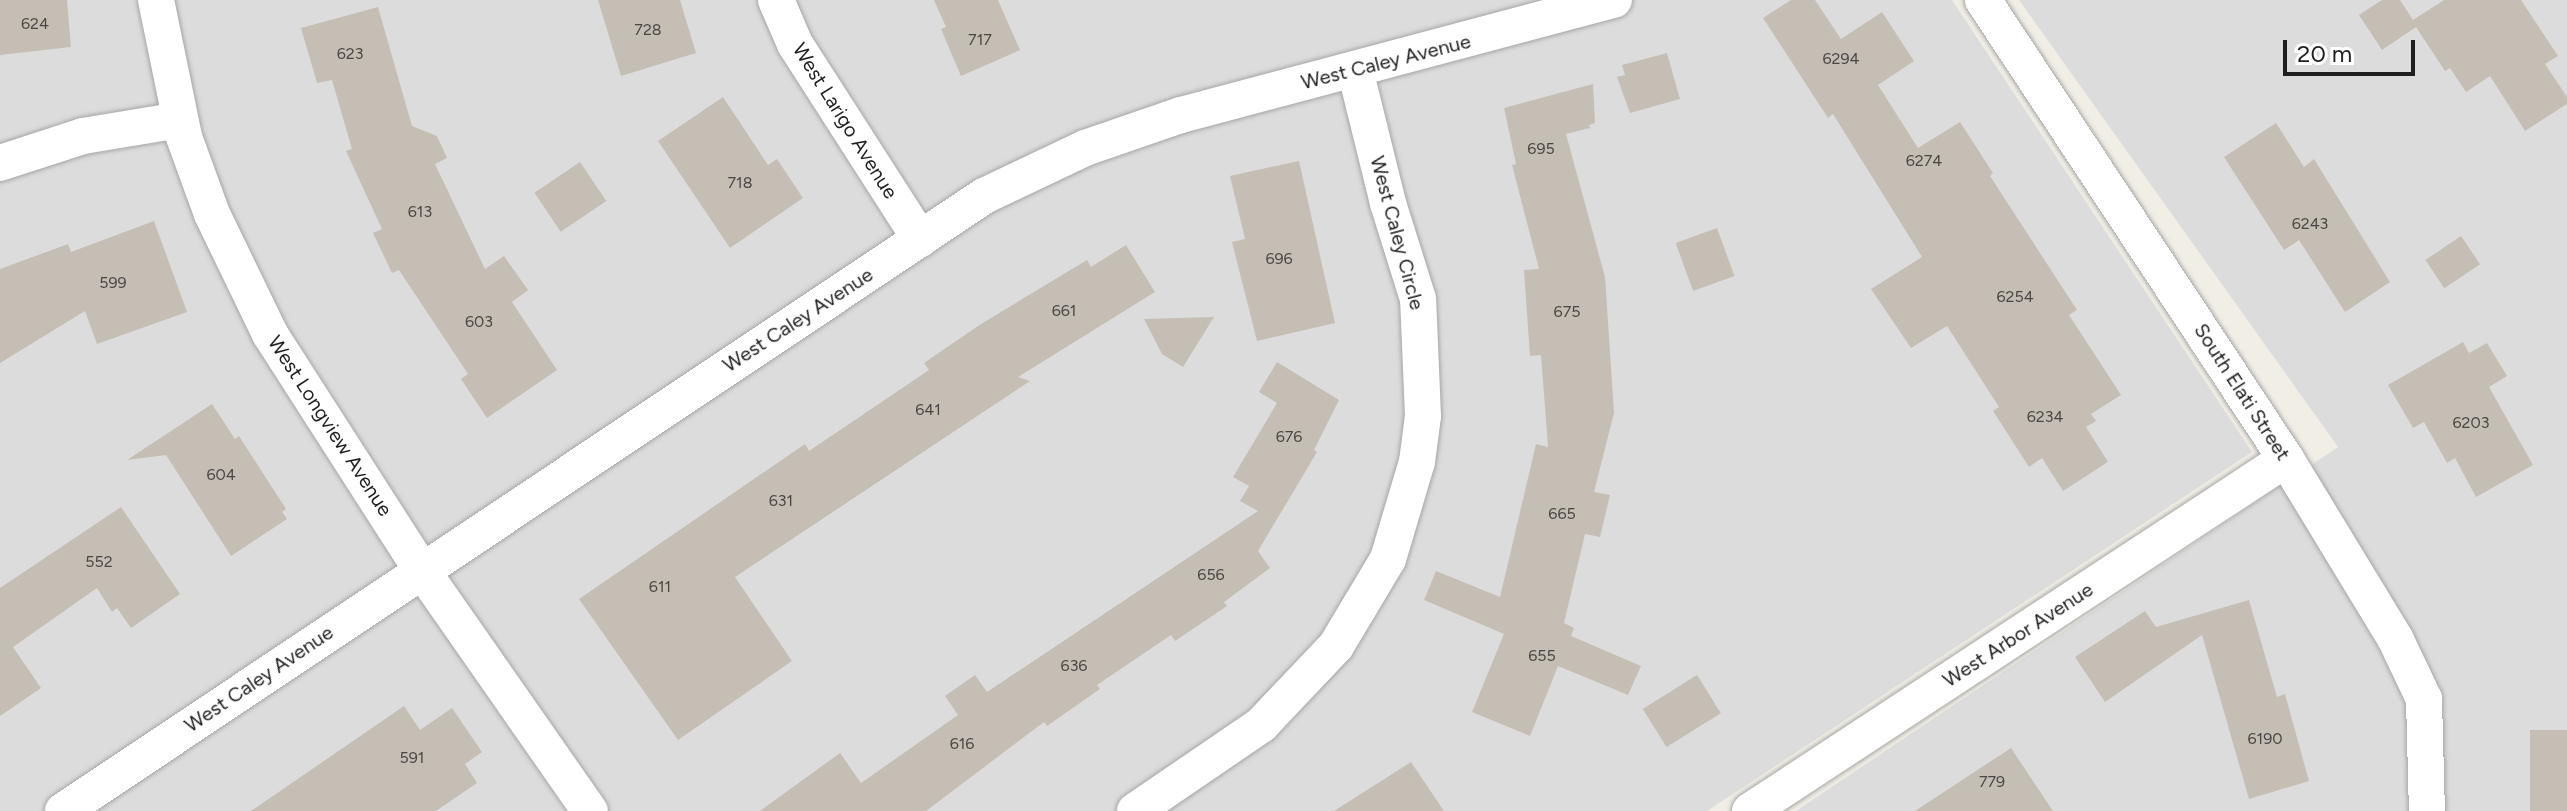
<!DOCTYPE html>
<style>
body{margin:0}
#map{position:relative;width:2567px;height:811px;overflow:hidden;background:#f0eee5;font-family:Figtree,sans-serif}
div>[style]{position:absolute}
.residential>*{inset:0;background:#dddcdc}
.building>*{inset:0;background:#c5beb4;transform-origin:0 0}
.roads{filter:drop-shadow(0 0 2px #a6a6a6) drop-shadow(0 0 2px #a6a6a6)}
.street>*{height:36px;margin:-18px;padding:0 18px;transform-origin:18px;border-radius:18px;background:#fff}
span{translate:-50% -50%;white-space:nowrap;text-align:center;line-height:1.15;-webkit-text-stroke:6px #fff;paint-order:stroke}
.number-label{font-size:16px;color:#484744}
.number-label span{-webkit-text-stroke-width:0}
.street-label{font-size:20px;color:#1f1f1f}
.scale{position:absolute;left:2283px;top:40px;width:132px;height:36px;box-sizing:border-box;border:4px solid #1f1f1f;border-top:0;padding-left:10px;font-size:24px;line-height:28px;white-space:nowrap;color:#1f1f1f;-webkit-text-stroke:6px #fff;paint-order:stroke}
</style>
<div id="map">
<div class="residential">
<div style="clip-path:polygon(0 0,1952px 0,2252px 452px,1707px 811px,0 811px)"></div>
<div style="clip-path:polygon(2019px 0,2567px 0,2567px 811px,1796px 811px,2338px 447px)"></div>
</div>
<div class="building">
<div style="clip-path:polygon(0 0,67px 0,71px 47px,0 55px)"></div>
<div style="clip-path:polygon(598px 0,680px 0,696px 53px,621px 76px)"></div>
<div style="clip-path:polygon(934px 0,998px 0,1020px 50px,961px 76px,941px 29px,946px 27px)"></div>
<div style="clip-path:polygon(1791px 0,1815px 0,1841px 39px,1882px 12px,1914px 61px,1878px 85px,1918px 148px,1960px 122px,1993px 173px,1990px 176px,2077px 310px,2069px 315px,2121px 395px,2091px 414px,2096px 421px,2086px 427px,2108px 462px,2063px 491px,2042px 458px,2029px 467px,1993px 411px,1999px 407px,1947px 326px,1911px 348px,1871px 289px,1922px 257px,1833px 114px,1828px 118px,1763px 18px)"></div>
<div style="clip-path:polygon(2382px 0,2400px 0,2413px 20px,2444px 0,2521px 0,2558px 56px,2545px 64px,2567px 97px,2567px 104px,2525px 131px,2490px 76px,2466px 92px,2450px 68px,2445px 71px,2416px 27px,2382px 50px,2359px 15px)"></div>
<div style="clip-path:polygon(378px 7px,412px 126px,437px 136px,447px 158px,435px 164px,485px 269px,504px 256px,528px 290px,512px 302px,557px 370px,487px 418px,461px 379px,468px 374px,399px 270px,392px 273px,373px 233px,382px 229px,346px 151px,352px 149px,332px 80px,317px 83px,301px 28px)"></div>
<div style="clip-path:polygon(1667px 53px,1680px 99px,1630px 113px,1617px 77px,1625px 75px,1622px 65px)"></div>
<div style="clip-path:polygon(1593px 84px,1595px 123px,1589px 125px,1590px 128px,1566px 134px,1605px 277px,1614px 413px,1594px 492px,1610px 495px,1600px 537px,1585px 534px,1564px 623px,1574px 628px,1571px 636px,1641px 666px,1628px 695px,1558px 666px,1530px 736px,1472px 712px,1504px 634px,1424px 600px,1436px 571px,1500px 597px,1536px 444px,1548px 447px,1541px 355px,1530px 356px,1524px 270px,1539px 269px,1512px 165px,1516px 164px,1504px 108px)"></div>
<div style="clip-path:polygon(723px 97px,768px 165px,777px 159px,803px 198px,730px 248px,658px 141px)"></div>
<div style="clip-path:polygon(2276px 123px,2304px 167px,2314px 159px,2390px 282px,2345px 312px,2299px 240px,2284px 250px,2224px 157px)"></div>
<div style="clip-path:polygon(1299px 161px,1335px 323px,1257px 341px,1232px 242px,1245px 239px,1230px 176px)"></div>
<div style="left:580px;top:162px;width:47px;height:55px;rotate:56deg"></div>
<div style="clip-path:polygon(154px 221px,187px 312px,97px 344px,85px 311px,0 363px,0 269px,68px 244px,71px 252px)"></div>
<div style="left:1717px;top:228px;width:51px;height:44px;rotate:70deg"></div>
<div style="left:2461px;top:236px;width:34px;height:43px;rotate:56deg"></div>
<div style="clip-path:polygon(1126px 245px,1155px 292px,1018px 377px,1030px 381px,735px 577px,792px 661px,678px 740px,579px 599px,805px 444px,809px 451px,929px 370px,924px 363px,981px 324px,1087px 260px,1091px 267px)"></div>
<div style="clip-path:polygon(1214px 317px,1183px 367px,1162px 354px,1144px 319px)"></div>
<div style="clip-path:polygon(2463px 342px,2469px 353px,2487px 343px,2507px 376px,2489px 387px,2533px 465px,2476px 497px,2455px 458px,2447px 463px,2424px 422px,2413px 428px,2388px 385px)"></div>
<div style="clip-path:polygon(1277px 362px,1339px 400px,1314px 450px,1317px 452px,1258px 551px,1270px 568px,1224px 602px,1227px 606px,1175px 641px,1171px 635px,1097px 685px,1100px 689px,1047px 726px,1044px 722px,926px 811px,760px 811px,840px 753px,861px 783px,958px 715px,945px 696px,975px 675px,987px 692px,1258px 511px,1240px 501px,1249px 486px,1233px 477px,1277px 403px,1259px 392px)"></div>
<div style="clip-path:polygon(212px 404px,235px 439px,239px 436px,286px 509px,282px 512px,287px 519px,231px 556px,166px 455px,127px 460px)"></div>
<div style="clip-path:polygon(121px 507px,180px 594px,131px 628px,117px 608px,112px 612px,97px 588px,13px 647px,41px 688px,0 716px,0 588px)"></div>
<div style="clip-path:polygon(2249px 600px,2277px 697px,2285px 694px,2309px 781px,2249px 799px,2202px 635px,2105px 702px,2075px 657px,2145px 611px,2156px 627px)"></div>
<div style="left:1697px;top:675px;width:45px;height:64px;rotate:58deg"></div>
<div style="clip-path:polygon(404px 706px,420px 730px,452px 708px,482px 752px,465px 764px,477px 783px,436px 811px,251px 811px)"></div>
<div style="left:2567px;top:730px;width:81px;height:37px;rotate:90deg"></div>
<div style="clip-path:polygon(2011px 748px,2053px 811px,1915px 811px)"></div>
<div style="clip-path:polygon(1411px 762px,1444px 811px,1334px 811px)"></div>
</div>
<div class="roads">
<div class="street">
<div style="left:156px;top:0;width:140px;rotate:78.4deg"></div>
<div style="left:184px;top:137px;width:82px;rotate:70deg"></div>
<div style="left:212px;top:214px;width:133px;rotate:64.2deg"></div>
<div style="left:270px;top:334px;width:279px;rotate:57.3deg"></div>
<div style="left:421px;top:569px;width:295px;rotate:55.1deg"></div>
<div style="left:776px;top:0;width:48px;rotate:66.6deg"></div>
<div style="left:795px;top:44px;width:232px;rotate:57.3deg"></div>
<div style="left:1983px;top:0;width:550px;rotate:56.57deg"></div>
<div style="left:2286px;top:459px;width:210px;rotate:58.7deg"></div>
<div style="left:2395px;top:638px;width:68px;rotate:64.6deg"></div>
<div style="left:2424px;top:699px;width:112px;rotate:88.5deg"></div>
<div style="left:0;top:163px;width:87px;rotate:-18deg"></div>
<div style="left:83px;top:136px;width:98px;rotate:-9.4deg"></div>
<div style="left:63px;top:811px;width:1107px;rotate:-33.73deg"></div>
<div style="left:984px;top:196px;width:112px;rotate:-25.4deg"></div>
<div style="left:1085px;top:148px;width:102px;rotate:-19deg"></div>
<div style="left:1181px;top:115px;width:448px;rotate:-14.9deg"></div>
<div style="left:1135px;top:811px;width:153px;rotate:-34.3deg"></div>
<div style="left:1261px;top:725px;width:109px;rotate:-46.5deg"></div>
<div style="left:1336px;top:646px;width:101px;rotate:-59.1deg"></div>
<div style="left:1388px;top:559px;width:101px;rotate:-73.4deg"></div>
<div style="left:1417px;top:462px;width:46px;rotate:-82.6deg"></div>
<div style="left:1423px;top:416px;width:117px;rotate:-92.4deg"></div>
<div style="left:1418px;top:299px;width:101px;rotate:-107.4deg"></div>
<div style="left:1388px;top:203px;width:137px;rotate:-103.9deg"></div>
<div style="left:1750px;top:811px;width:641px;rotate:-33.29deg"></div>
</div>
</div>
<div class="number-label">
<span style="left:35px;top:24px">624</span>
<span style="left:648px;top:30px">728</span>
<span style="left:980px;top:40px">717</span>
<span style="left:350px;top:54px">623</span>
<span style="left:1841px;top:59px">6294</span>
<span style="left:1541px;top:149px">695</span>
<span style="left:1924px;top:161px">6274</span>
<span style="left:740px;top:183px">718</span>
<span style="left:420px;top:212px">613</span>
<span style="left:2310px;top:224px">6243</span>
<span style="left:1279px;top:259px">696</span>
<span style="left:113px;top:283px">599</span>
<span style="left:2015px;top:297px">6254</span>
<span style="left:1064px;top:311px">661</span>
<span style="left:1567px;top:312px">675</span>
<span style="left:479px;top:322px">603</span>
<span style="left:928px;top:410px">641</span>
<span style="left:2045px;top:417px">6234</span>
<span style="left:2471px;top:423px">6203</span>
<span style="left:1289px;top:437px">676</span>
<span style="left:221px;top:475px">604</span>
<span style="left:781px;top:501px">631</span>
<span style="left:1562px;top:514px">665</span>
<span style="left:99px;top:562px">552</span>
<span style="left:1211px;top:575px">656</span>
<span style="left:660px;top:587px">611</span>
<span style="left:1542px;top:656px">655</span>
<span style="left:1074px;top:666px">636</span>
<span style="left:2265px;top:739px">6190</span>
<span style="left:962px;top:744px">616</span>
<span style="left:412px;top:758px">591</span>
<span style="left:1992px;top:782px">779</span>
</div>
<div class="street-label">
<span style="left:1386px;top:62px;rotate:-14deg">West Caley Avenue</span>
<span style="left:845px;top:121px;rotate:58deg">West Larigo Avenue</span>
<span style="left:1397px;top:233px;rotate:75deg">West Caley Circle</span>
<span style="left:798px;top:320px;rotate:-33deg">West Caley Avenue</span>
<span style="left:2242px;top:392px;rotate:57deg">South Elati Street</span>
<span style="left:330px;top:426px;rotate:57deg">West Longview Avenue</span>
<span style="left:2018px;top:635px;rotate:-33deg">West Arbor Avenue</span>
<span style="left:259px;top:679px;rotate:-34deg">West Caley Avenue</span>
</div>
<div class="scale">20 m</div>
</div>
